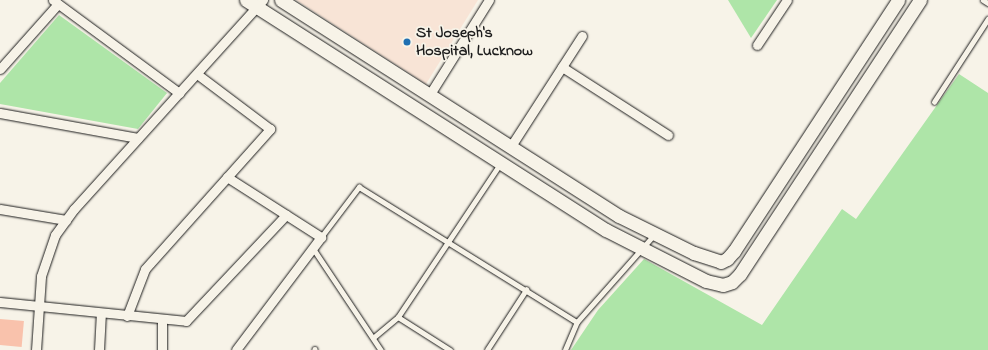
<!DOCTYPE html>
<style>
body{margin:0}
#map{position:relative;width:988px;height:350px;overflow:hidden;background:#f7f3e8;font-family:"Indie Flower",sans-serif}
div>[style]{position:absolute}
.built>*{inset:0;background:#f8e4d6}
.green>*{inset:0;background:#aee5a8}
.building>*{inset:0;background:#f9c2ac;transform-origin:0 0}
.roads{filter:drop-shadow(0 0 1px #1c1c1c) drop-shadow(0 0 1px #1c1c1c)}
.lane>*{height:4.5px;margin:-2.25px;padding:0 2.25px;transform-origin:2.25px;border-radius:2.25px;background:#f7f3e8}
.street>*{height:9px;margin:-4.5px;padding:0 4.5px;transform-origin:4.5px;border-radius:4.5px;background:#f7f3e8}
.secondary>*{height:13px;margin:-6.5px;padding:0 6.5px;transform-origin:6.5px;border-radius:6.5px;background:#f7f3e8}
.dots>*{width:11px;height:11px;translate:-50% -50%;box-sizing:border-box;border:2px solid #f7f3e8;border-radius:50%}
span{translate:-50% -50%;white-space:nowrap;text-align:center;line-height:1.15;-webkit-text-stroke:3.5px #f7f3e8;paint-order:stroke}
.poi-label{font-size:16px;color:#1c1c1c;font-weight:700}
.left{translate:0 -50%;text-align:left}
</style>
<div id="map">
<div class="built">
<div style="clip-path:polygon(296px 0,478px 0,426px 84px)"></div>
</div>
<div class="green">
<div style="clip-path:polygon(728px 0,777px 0,751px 38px)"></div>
<div style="clip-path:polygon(59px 15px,167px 93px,138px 129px,0 104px,0 83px)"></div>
<div style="clip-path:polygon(959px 74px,988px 93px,988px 350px,571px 350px,598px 310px,644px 259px,762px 325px,842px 209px,856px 219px)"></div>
</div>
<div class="building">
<div style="left:0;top:319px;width:24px;height:26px;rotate:5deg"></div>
</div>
<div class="roads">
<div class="lane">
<div style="left:983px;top:0;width:6px;rotate:31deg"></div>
<div style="left:934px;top:102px;width:99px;rotate:-57deg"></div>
<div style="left:321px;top:237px;width:63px;rotate:-52.8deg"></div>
<div style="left:359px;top:187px;width:256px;rotate:31.8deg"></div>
<div style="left:313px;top:248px;width:123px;rotate:56.3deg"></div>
<div style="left:398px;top:317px;width:62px;rotate:32.4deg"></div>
<div style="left:373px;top:338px;width:33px;rotate:-40deg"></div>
<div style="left:398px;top:317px;width:184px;rotate:-56.3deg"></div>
<div style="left:315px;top:349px;width:1px;rotate:90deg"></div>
<div style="left:487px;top:350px;width:72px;rotate:-57deg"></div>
<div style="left:565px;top:350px;width:30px;rotate:-67deg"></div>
<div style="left:577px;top:322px;width:116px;rotate:-48.5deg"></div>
</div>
<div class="street">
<div style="left:53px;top:0;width:157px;rotate:36.4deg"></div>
<div style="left:757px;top:45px;width:54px;rotate:-56.3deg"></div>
<div style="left:562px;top:67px;width:126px;rotate:32.7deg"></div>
<div style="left:0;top:69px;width:87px;rotate:-48.3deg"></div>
<div style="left:430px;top:94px;width:111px;rotate:-57.9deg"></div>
<div style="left:0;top:113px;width:140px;rotate:10.3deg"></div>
<div style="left:511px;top:146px;width:131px;rotate:-57.2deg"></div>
<div style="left:227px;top:177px;width:112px;rotate:32.6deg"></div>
<div style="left:321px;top:237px;width:141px;rotate:127deg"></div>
<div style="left:0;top:209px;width:67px;rotate:9.5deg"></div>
<div style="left:0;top:302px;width:187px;rotate:5.8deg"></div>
<div style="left:186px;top:321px;width:146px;rotate:-46.7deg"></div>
<div style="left:127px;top:316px;width:50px;rotate:-69deg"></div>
<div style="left:145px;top:269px;width:188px;rotate:-48.2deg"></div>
<div style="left:270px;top:129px;width:91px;rotate:-143deg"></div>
<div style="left:36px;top:350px;width:74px;rotate:-86.1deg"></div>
<div style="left:41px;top:276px;width:43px;rotate:-71.1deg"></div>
<div style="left:55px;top:235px;width:32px;rotate:-54deg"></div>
<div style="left:74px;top:209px;width:282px;rotate:-47.9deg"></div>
<div style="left:99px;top:350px;width:36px;rotate:-87deg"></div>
<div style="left:162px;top:350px;width:31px;rotate:-90deg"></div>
</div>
<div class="secondary">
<div style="left:246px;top:0;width:427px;rotate:32.6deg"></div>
<div style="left:606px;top:230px;width:112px;rotate:27deg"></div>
<div style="left:706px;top:281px;width:17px;rotate:13deg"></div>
<div style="left:723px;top:285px;width:9px;rotate:-18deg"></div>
<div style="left:732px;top:282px;width:11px;rotate:-45deg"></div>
<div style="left:740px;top:274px;width:328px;rotate:-56.7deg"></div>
<div style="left:281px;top:0;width:401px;rotate:32.6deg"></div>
<div style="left:619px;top:216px;width:84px;rotate:26.3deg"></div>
<div style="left:694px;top:253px;width:28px;rotate:18deg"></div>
<div style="left:721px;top:262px;width:7px;rotate:-27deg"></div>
<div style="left:727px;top:259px;width:11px;rotate:-49deg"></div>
<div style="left:734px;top:251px;width:300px;rotate:-56.8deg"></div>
</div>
</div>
<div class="dots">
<div style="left:407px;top:42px;background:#1f6fb2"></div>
</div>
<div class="poi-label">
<span class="left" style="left:416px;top:42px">St Joseph's<br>Hospital, Lucknow</span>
</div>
</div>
